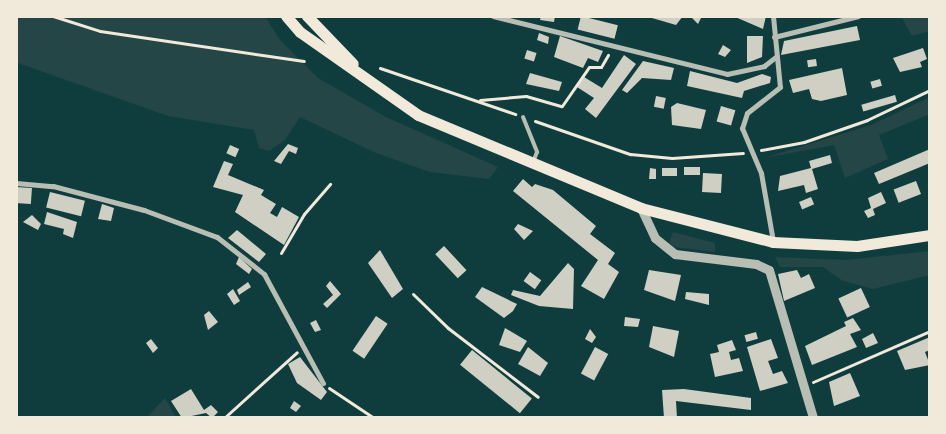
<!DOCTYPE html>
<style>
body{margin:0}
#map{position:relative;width:946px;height:434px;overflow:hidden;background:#0f3d3e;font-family:"Archivo Narrow",sans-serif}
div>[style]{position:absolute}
.green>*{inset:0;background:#244646}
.building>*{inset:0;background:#cfcfc3;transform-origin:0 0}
.path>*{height:3px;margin:-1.5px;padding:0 1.5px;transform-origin:1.5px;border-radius:1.5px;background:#f1e9da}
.service>*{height:4px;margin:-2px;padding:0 2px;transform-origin:2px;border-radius:2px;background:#b8beb3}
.minor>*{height:5px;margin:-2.5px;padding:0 2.5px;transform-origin:2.5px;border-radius:2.5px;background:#b8beb3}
.tertiary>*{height:9px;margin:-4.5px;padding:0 4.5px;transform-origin:4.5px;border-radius:4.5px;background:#b8beb3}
.primary>*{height:11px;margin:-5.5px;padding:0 5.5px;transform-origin:5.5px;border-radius:5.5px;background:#f1e9da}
span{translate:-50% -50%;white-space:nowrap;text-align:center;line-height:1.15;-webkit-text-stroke:4px #f1e9da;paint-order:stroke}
.frame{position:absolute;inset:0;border:18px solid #f1e9da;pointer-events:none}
</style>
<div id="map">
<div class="green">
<div style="clip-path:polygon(16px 16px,265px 16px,280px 40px,318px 78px,386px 117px,498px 167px,489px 179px,430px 172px,376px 153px,300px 117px,285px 140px,269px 151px,259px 148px,254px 130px,168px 116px,18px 63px)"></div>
<div style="clip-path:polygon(901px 16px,930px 16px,930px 31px,912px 36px)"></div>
<div style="clip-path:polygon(930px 97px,930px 114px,879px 135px,888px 159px,845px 178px,834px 145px,764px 158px,871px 125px)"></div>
<div style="clip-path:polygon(673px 232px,715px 243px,715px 252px,674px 247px,669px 243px)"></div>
<div style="clip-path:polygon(930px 251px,930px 275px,873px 289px,843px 281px,823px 267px,780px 267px,775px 257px,846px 260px)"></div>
<div style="clip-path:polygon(165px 398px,176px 418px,146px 418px)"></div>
</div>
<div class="building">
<div style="clip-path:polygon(541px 16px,555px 16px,554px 22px,540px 20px)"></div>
<div style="left:581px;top:16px;width:38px;height:14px;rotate:14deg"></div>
<div style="clip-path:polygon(645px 16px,683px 16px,676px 25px)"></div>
<div style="clip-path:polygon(690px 16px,702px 16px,698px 24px)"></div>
<div style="clip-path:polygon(733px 16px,766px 16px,763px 29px)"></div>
<div style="clip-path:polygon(857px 26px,860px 40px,781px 55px,784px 41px)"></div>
<div style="clip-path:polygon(539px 33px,549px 37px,548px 44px,537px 40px)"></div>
<div style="clip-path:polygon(560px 36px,603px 51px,598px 62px,588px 58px,583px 68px,554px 57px)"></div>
<div style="clip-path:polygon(747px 36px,763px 36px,762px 57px,747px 63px)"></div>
<div style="clip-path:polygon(723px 45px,731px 50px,725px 57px,718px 54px)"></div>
<div style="clip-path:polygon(923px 48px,927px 59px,920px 62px,922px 67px,900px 72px,893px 58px)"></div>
<div style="left:527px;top:50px;width:10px;height:9px;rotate:17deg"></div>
<div style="clip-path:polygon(624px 55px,636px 64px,596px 118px,585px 109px,594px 98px,577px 87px,584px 77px,602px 88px)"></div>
<div style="left:816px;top:59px;width:7px;height:9px;rotate:82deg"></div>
<div style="clip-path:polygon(643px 61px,674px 68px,671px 80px,642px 78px,627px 93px,622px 90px)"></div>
<div style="clip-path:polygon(842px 68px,847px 95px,821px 101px,812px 99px,809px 89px,793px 93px,789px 80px)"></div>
<div style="clip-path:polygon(690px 71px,737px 83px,762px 74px,771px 77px,770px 83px,744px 91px,742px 98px,687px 86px)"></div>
<div style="clip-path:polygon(530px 73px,562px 82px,559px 91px,526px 84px)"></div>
<div style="left:880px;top:79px;width:7px;height:10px;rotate:74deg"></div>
<div style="left:895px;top:95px;width:7px;height:35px;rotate:74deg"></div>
<div style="left:656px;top:96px;width:10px;height:11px;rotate:11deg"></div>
<div style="clip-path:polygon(677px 103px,706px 110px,701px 129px,672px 125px,671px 107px)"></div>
<div style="left:721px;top:106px;width:15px;height:16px;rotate:16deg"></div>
<div style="clip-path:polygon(288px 144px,298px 148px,296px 154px,289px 151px,281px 164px,274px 161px)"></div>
<div style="left:230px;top:145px;width:10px;height:9px;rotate:24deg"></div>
<div style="clip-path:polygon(930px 149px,930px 163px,879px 184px,874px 173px)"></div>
<div style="clip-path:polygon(830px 155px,832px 163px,812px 169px,818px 189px,806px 193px,804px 185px,778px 191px,780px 176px,811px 168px,809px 161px)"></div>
<div style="clip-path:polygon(224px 161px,233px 164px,228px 175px,264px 190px,261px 195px,276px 204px,270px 213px,277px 217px,282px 207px,299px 217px,284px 245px,235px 212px,243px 195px,213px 187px)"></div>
<div style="left:684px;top:167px;width:16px;height:8px"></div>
<div style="clip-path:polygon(650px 168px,656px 169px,656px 179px,649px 179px)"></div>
<div style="left:662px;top:168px;width:15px;height:8px"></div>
<div style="left:703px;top:173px;width:19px;height:19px;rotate:3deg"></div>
<div style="clip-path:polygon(523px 179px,532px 187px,535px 184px,553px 190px,596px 226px,590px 234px,615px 253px,608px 264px,619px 272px,604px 299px,581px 286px,598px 260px,513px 191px)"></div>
<div style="left:916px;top:181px;width:14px;height:24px;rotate:69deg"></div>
<div style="left:16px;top:187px;width:16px;height:16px;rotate:4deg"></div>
<div style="left:50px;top:192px;width:36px;height:16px;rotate:14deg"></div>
<div style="clip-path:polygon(881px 192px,886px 203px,873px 209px,875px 215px,868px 218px,864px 211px,871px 208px,868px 198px)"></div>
<div style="left:811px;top:197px;width:8px;height:13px;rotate:67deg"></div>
<div style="clip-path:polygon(102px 204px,114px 208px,111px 221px,98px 219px)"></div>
<div style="clip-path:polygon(47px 212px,77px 222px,73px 238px,63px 234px,64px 229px,44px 224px)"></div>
<div style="clip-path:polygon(32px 215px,41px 224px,38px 230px,23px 222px)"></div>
<div style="clip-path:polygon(518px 224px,533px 231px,524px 240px,514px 229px)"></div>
<div style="clip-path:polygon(237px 230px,266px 254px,259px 262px,228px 238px)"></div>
<div style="left:444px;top:246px;width:33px;height:12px;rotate:47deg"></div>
<div style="clip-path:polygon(380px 250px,403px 289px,392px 298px,368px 263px)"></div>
<div style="clip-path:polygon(239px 257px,252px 269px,249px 274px,236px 264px)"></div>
<div style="clip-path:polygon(568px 263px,574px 269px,573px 309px,539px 306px,511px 295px,513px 290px,540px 296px)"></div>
<div style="clip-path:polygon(649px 270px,681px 275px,675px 301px,644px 290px)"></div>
<div style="clip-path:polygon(797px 270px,801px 278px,809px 274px,815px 288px,784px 301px,778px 274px)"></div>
<div style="left:530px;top:272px;width:14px;height:11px;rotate:36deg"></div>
<div style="clip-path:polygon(330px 281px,341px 294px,327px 308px,323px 304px,333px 295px,326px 286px)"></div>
<div style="clip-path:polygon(248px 282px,251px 287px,239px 295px,237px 290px)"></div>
<div style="clip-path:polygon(482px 287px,517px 304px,513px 311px,504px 318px,475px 297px)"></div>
<div style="left:861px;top:288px;width:21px;height:25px;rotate:65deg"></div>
<div style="clip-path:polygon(233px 289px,240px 301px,234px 305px,227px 294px)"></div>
<div style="clip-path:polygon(686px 292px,709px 294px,709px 305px,685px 299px)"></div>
<div style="clip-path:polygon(209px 311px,218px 322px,208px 330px,204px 315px)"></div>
<div style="left:376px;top:316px;width:14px;height:42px;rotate:34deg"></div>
<div style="clip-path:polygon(625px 317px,640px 319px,638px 327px,624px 326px)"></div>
<div style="clip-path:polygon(853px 318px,861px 330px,850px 334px,857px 347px,812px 365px,805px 346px,846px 326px,844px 322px)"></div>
<div style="clip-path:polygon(316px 320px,321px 330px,315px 332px,310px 323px)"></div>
<div style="clip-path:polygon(653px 326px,679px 331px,674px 357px,649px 347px)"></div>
<div style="clip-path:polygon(505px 328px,527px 341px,520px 352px,499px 345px)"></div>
<div style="clip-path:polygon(590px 329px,596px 337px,592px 343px,585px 339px)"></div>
<div style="left:756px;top:332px;width:7px;height:12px;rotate:74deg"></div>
<div style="clip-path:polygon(873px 333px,878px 343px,866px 348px,862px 339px)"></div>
<div style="clip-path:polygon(930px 337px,930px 350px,925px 352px,930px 365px,905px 370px,897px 351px)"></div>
<div style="clip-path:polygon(151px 339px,158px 348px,153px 353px,146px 343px)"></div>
<div style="clip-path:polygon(771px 339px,778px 358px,768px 361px,773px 374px,782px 371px,788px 383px,760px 391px,747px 347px)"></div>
<div style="clip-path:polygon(732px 340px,736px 350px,729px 352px,731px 360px,739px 358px,743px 371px,715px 377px,710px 354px,719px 352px,717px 345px)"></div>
<div style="clip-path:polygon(528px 347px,548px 363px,540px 376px,518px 364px)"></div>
<div style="left:595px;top:347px;width:15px;height:30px;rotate:28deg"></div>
<div style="left:472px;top:350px;width:77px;height:19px;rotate:39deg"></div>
<div style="clip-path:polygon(300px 357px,327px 392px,321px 400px,297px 383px,288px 364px)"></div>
<div style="clip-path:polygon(850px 373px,860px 396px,834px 406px,829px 382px)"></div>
<div style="clip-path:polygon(191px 389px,204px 410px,211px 405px,218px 412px,212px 418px,206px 413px,182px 418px,171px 401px)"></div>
<div style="clip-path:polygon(684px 389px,751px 398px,751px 410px,676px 401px,677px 418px,664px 418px,662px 390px)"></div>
<div style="clip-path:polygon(294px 401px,301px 406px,296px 412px,290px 408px)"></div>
</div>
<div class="path">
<div style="left:53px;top:16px;width:49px;rotate:17.7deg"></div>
<div style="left:100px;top:31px;width:206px;rotate:8.4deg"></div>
<div style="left:380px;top:68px;width:143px;rotate:18.8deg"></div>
<div style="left:480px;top:100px;width:46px;rotate:-5deg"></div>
<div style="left:526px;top:96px;width:37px;rotate:16deg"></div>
<div style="left:562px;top:106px;width:47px;rotate:-55.3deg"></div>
<div style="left:589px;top:67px;width:12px"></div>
<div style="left:601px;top:67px;width:14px;rotate:-60deg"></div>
<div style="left:535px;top:121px;width:101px;rotate:19.2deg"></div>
<div style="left:630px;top:154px;width:42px;rotate:5.4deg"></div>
<div style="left:672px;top:158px;width:71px;rotate:-4deg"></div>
<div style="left:761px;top:150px;width:44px;rotate:-10.5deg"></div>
<div style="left:804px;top:142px;width:67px;rotate:-19.2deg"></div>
<div style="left:867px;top:120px;width:70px;rotate:-25.5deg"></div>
<div style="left:281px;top:253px;width:45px;rotate:-59.5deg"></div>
<div style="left:304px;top:214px;width:40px;rotate:-49deg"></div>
<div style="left:413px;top:294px;width:49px;rotate:44.2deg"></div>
<div style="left:448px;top:328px;width:113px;rotate:37.5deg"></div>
<div style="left:813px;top:382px;width:128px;rotate:-23.6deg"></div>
<div style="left:329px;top:388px;width:54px;rotate:33.7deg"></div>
<div style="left:224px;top:418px;width:98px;rotate:-42.1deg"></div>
</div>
<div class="service">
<div style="left:523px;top:117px;width:38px;rotate:68deg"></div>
<div style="left:537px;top:152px;width:9px;rotate:111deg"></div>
</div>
<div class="minor">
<div style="left:493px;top:16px;width:241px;rotate:13.9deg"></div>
<div style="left:727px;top:74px;width:38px;rotate:-12deg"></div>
<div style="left:764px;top:66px;width:16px;rotate:-38deg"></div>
<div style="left:773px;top:16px;width:71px;rotate:84.4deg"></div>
<div style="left:780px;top:87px;width:42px;rotate:141.8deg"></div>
<div style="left:747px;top:113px;width:16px;rotate:108deg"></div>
<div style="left:742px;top:128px;width:49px;rotate:67.1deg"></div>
<div style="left:761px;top:173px;width:69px;rotate:80deg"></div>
<div style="left:774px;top:37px;width:87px;rotate:-14deg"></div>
<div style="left:16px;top:183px;width:37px;rotate:5deg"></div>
<div style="left:53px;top:186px;width:94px;rotate:14.8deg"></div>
<div style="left:144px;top:210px;width:78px;rotate:20.3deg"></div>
<div style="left:217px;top:237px;width:60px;rotate:38.2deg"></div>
<div style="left:264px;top:274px;width:124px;rotate:61.6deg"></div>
</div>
<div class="tertiary">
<div style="left:641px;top:208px;width:33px;rotate:65deg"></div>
<div style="left:655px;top:238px;width:26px;rotate:39deg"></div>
<div style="left:675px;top:254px;width:82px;rotate:7deg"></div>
<div style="left:756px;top:264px;width:14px;rotate:25deg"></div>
<div style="left:769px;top:270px;width:154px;rotate:73.4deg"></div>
</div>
<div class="primary">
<div style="left:286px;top:16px;width:21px;rotate:49deg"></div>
<div style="left:300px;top:32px;width:144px;rotate:35.1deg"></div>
<div style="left:418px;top:115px;width:242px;rotate:22.6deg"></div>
<div style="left:641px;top:208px;width:136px;rotate:14.4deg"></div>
<div style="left:773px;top:242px;width:84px;rotate:2.7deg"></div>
<div style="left:857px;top:246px;width:74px;rotate:-8.6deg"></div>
<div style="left:307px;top:16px;width:66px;rotate:46.2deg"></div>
</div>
<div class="frame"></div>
</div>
